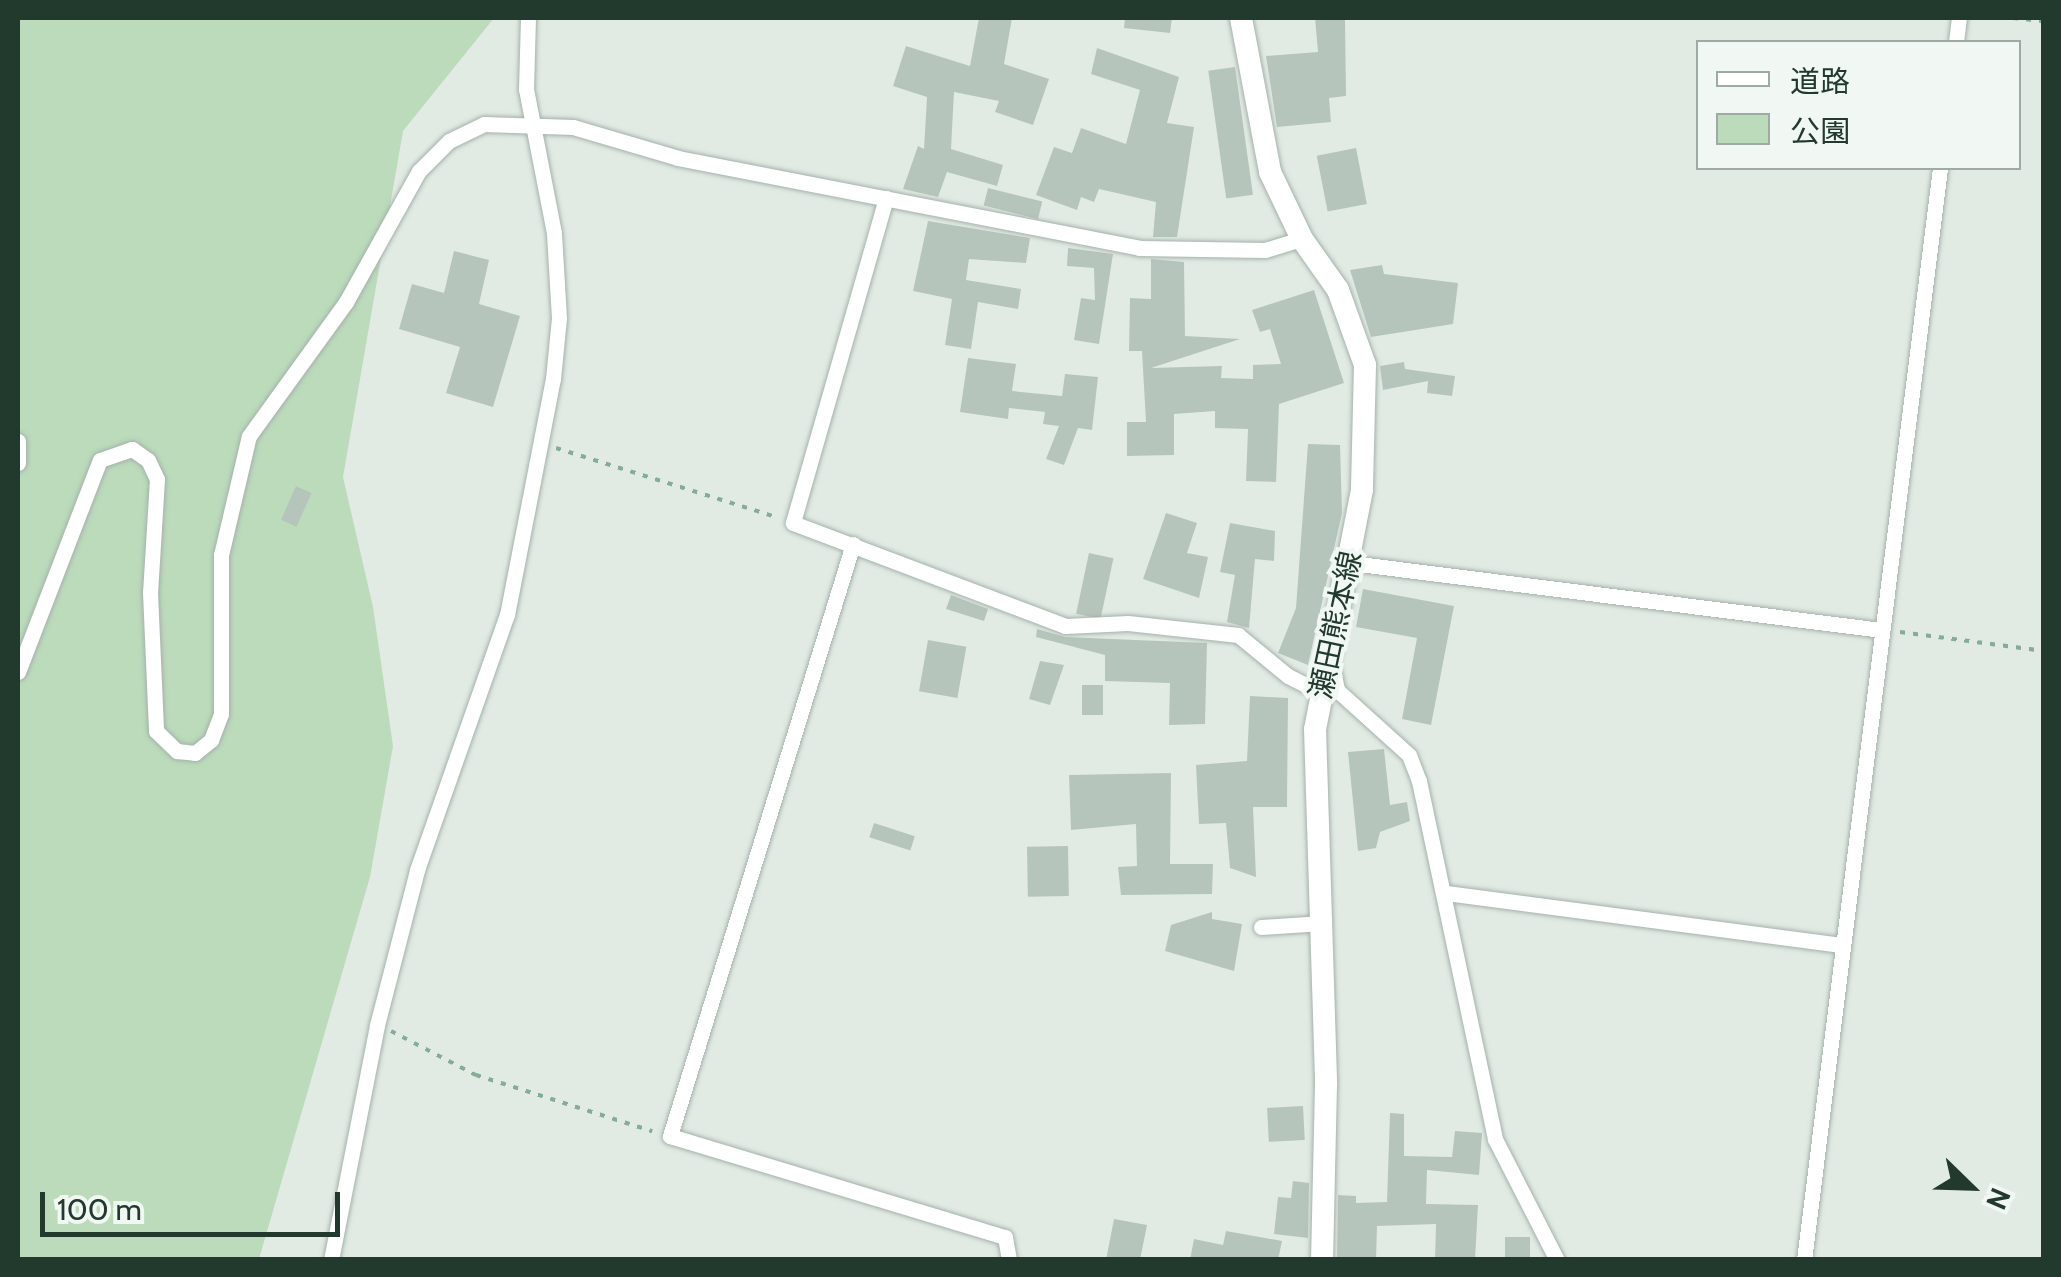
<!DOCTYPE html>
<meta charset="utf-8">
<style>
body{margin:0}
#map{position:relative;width:2061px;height:1277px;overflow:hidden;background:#e1ebe4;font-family:Cabin,"Noto Sans JP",sans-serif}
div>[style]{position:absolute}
.green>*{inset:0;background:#bbdbbb}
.building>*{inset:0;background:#b6c5bc;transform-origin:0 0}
.path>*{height:4px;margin-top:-2px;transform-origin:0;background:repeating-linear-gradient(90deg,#83ad95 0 5px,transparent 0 13px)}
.roads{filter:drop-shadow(0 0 2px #a4b2aa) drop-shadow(0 0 2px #a4b2aa)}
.minor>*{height:15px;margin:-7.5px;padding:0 7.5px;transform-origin:7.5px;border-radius:7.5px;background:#fff}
.secondary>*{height:22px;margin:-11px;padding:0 11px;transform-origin:11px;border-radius:11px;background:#fff}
span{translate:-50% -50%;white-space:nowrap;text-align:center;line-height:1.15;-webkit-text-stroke:8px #f1f7f3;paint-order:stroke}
.street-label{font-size:30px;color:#223a2e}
.frame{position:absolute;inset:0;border:20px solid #223a2e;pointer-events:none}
.legend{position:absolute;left:1696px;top:40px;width:325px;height:130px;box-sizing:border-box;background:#f1f7f3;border:2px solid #9eaba4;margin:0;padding:12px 18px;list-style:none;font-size:30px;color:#223a2e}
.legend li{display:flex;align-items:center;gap:20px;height:50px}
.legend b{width:50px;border:2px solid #9eaba4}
.north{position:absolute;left:1921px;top:1137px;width:100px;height:100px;-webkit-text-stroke:8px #f1f7f3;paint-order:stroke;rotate:113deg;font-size:28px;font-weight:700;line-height:40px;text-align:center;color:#223a2e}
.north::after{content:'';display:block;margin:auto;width:35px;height:45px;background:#223a2e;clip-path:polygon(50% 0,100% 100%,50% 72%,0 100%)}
.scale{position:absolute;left:40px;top:1192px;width:300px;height:45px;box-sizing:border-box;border:5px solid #223a2e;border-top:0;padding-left:12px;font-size:30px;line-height:35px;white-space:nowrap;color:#223a2e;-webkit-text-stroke:8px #f1f7f3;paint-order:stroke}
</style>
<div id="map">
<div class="green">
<div style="clip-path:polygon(18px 18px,494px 18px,403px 131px,343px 477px,373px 607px,393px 746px,370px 877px,259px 1259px,18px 1259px)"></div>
</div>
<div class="building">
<div style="clip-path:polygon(979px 18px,1012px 18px,1004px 64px,1049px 79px,1033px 125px,995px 112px,999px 101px,954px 92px,951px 149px,1003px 165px,997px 186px,947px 172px,938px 197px,903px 189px,918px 146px,924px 149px,927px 97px,893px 86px,906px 46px,970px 66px)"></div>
<div style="clip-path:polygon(1125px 18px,1172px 18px,1170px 33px,1124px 28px)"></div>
<div style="clip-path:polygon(1315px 18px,1345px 18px,1346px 96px,1329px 98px,1331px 122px,1277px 127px,1266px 56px,1318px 52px)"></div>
<div style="clip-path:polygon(1097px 48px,1179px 77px,1167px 123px,1194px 127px,1177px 237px,1153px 237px,1156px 202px,1099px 189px,1094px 202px,1081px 197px,1077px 210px,1036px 195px,1054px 147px,1072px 153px,1081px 128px,1126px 144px,1140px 90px,1091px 74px)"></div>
<div style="left:1235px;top:67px;width:129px;height:27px;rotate:82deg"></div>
<div style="left:1356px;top:148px;width:57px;height:40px;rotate:79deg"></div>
<div style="left:988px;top:188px;width:56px;height:18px;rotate:14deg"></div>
<div style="clip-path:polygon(928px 221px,1030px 238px,1026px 263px,969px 259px,966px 280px,1021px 289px,1018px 309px,978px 302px,971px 349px,945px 345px,952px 299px,913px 291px)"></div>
<div style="clip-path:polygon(1068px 248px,1113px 254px,1099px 344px,1074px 340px,1081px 298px,1095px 300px,1094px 268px,1067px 266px)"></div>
<div style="clip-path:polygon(454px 251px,489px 260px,479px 304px,520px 316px,493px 407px,446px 393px,460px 347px,399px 329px,412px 284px,444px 293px)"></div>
<div style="clip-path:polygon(1151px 259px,1184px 262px,1185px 336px,1240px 339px,1151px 368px,1222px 366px,1221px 378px,1253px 379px,1253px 365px,1281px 364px,1270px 329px,1260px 332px,1252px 310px,1314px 290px,1344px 383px,1279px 404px,1276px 482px,1246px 481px,1248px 429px,1215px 428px,1215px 411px,1174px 414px,1174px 455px,1127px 456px,1127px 422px,1146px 422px,1142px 351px,1129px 351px,1130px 298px,1151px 299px)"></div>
<div style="clip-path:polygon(1382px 265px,1384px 274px,1458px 283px,1453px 324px,1371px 337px,1350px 270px)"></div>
<div style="clip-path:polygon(968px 358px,1016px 364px,1012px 391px,1062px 396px,1065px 374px,1098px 377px,1092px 430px,1078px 428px,1064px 465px,1046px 459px,1059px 426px,1043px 424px,1045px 412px,1009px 408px,1008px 419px,960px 412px)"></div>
<div style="clip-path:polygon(1404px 362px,1405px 369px,1455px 376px,1452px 396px,1427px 393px,1428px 381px,1383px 390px,1380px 366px)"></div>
<div style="clip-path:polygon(1308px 444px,1340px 445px,1342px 513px,1308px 665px,1278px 653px,1296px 608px)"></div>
<div style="left:296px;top:486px;width:17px;height:37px;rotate:24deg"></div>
<div style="clip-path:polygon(1166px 513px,1197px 523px,1187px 553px,1208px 557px,1199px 598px,1143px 579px)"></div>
<div style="clip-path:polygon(1230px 523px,1275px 531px,1274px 561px,1255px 559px,1249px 628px,1227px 622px,1235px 575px,1220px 572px)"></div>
<div style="left:1089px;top:553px;width:25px;height:62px;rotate:12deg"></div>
<div style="clip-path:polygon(1363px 589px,1454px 606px,1431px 725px,1402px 719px,1417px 638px,1356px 627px)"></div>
<div style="clip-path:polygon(951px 595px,988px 609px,984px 621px,946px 609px)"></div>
<div style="clip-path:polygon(1037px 629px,1065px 637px,1207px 643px,1205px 724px,1169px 725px,1170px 683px,1105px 681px,1105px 655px,1036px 637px)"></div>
<div style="left:928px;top:640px;width:39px;height:52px;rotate:10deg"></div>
<div style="clip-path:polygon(1040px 661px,1064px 665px,1050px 705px,1029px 699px)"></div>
<div style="left:1082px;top:685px;width:21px;height:30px"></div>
<div style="clip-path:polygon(1250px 696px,1288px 698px,1287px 807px,1253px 807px,1256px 877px,1230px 868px,1226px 823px,1199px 824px,1196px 765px,1247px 761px)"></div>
<div style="clip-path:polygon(1384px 749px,1390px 805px,1407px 802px,1410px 821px,1380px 832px,1376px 848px,1358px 851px,1348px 752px)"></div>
<div style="clip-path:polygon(1171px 773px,1170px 864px,1213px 864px,1212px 894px,1121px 895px,1118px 867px,1137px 866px,1136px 824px,1071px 830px,1069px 775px)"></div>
<div style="left:874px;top:823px;width:43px;height:15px;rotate:18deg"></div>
<div style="left:1068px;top:846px;width:50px;height:41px;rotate:89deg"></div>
<div style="clip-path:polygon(1212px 912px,1212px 919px,1242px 924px,1234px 971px,1165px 951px,1171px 925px)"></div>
<div style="left:1303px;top:1106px;width:34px;height:36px;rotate:87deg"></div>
<div style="clip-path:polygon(1390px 1113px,1404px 1114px,1404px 1156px,1452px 1157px,1455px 1131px,1482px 1133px,1479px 1175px,1427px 1170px,1426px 1204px,1478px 1205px,1475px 1260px,1435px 1260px,1436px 1224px,1377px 1226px,1376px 1260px,1337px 1260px,1338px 1195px,1356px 1196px,1356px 1203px,1387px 1202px)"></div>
<div style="clip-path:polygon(1293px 1181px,1309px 1183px,1308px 1238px,1274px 1234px,1278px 1197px,1291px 1198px)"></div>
<div style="clip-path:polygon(1114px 1219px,1147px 1225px,1140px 1260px,1106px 1260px)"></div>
<div style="clip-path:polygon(1226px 1231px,1282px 1241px,1278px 1260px,1190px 1260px,1194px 1239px,1223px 1245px)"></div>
<div style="left:1505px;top:1237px;width:25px;height:23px"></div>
</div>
<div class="path">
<div style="left:2013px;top:18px;width:31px;rotate:6deg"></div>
<div style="left:556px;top:448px;width:231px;rotate:17.4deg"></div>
<div style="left:1900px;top:632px;width:145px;rotate:7.5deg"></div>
<div style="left:391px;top:1031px;width:96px;rotate:27.4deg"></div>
<div style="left:476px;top:1075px;width:185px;rotate:17.7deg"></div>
</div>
<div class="roads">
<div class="minor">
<div style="left:1956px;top:42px;width:24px;rotate:-83deg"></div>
<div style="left:886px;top:198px;width:338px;rotate:106deg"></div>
<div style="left:793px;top:523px;width:291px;rotate:20.7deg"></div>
<div style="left:1065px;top:626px;width:63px;rotate:-2.7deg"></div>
<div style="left:1128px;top:623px;width:111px;rotate:6.2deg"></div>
<div style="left:1238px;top:635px;width:65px;rotate:39.4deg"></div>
<div style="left:1288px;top:676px;width:34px;rotate:27deg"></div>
<div style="left:18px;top:441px;width:22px;rotate:90deg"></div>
<div style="left:853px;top:544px;width:620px;rotate:107.18deg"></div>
<div style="left:670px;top:1136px;width:350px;rotate:16.8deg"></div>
<div style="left:1005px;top:1237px;width:23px;rotate:80deg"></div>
<div style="left:1351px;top:563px;width:534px;rotate:7.2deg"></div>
<div style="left:1331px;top:661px;width:30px;rotate:78deg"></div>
<div style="left:1337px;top:690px;width:97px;rotate:42.1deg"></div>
<div style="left:1409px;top:755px;width:28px;rotate:69deg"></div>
<div style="left:1419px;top:781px;width:366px;rotate:78deg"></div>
<div style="left:1495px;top:1139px;width:136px;rotate:62.9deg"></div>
<div style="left:18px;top:672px;width:227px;rotate:-68.9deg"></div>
<div style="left:100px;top:460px;width:34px;rotate:-19deg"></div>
<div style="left:132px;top:449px;width:19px;rotate:35deg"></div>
<div style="left:148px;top:460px;width:21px;rotate:65deg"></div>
<div style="left:157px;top:479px;width:113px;rotate:93.5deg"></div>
<div style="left:150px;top:592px;width:139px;rotate:87.5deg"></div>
<div style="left:156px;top:731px;width:29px;rotate:44deg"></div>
<div style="left:177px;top:751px;width:18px;rotate:6deg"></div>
<div style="left:195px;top:753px;width:21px;rotate:-39deg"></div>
<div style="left:211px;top:740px;width:28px;rotate:-69deg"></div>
<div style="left:221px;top:714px;width:159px;rotate:-90deg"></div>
<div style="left:221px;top:555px;width:122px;rotate:-76.8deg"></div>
<div style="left:249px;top:436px;width:165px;rotate:-54.1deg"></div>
<div style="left:346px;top:302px;width:150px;rotate:-60.9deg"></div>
<div style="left:419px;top:171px;width:42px;rotate:-45deg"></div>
<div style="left:449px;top:141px;width:39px;rotate:-26deg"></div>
<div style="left:484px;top:124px;width:89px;rotate:1.9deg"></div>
<div style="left:573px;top:127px;width:109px;rotate:16.4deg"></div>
<div style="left:678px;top:158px;width:470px;rotate:11deg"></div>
<div style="left:1139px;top:248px;width:126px;rotate:0.9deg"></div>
<div style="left:1265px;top:250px;width:39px;rotate:-17deg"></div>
<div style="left:1446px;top:893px;width:399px;rotate:7.5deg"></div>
<div style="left:1261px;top:927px;width:62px;rotate:-3.7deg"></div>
<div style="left:331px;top:1260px;width:239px;rotate:-78.9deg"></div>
<div style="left:377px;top:1025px;width:160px;rotate:-75.5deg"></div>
<div style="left:417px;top:870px;width:270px;rotate:-70.6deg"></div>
<div style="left:507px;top:615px;width:240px;rotate:-79deg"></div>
<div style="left:553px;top:379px;width:61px;rotate:-84.4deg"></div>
<div style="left:559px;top:318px;width:85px;rotate:-93.4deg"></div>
<div style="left:554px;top:233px;width:147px;rotate:-101deg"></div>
<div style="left:526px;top:89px;width:71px;rotate:-88.4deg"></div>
<div style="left:1804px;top:1260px;width:1100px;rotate:-82.9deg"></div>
</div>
<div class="secondary">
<div style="left:1241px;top:18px;width:157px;rotate:79.3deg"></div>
<div style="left:1270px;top:172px;width:74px;rotate:64.5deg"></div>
<div style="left:1302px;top:239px;width:62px;rotate:54.8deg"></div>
<div style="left:1338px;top:290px;width:80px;rotate:70.2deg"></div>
<div style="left:1365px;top:365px;width:125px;rotate:91.4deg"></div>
<div style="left:1362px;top:490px;width:244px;rotate:101.1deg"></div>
<div style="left:1315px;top:729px;width:356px;rotate:88.2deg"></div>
<div style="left:1326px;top:1085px;width:175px;rotate:91.3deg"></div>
</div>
</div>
<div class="street-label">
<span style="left:1336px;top:625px;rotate:-78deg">瀬田熊本線</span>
</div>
<div class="frame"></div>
<ul class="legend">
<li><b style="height:12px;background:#fff"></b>道路</li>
<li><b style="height:28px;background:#bbdbbb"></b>公園</li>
</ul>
<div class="north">N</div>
<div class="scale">100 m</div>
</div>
